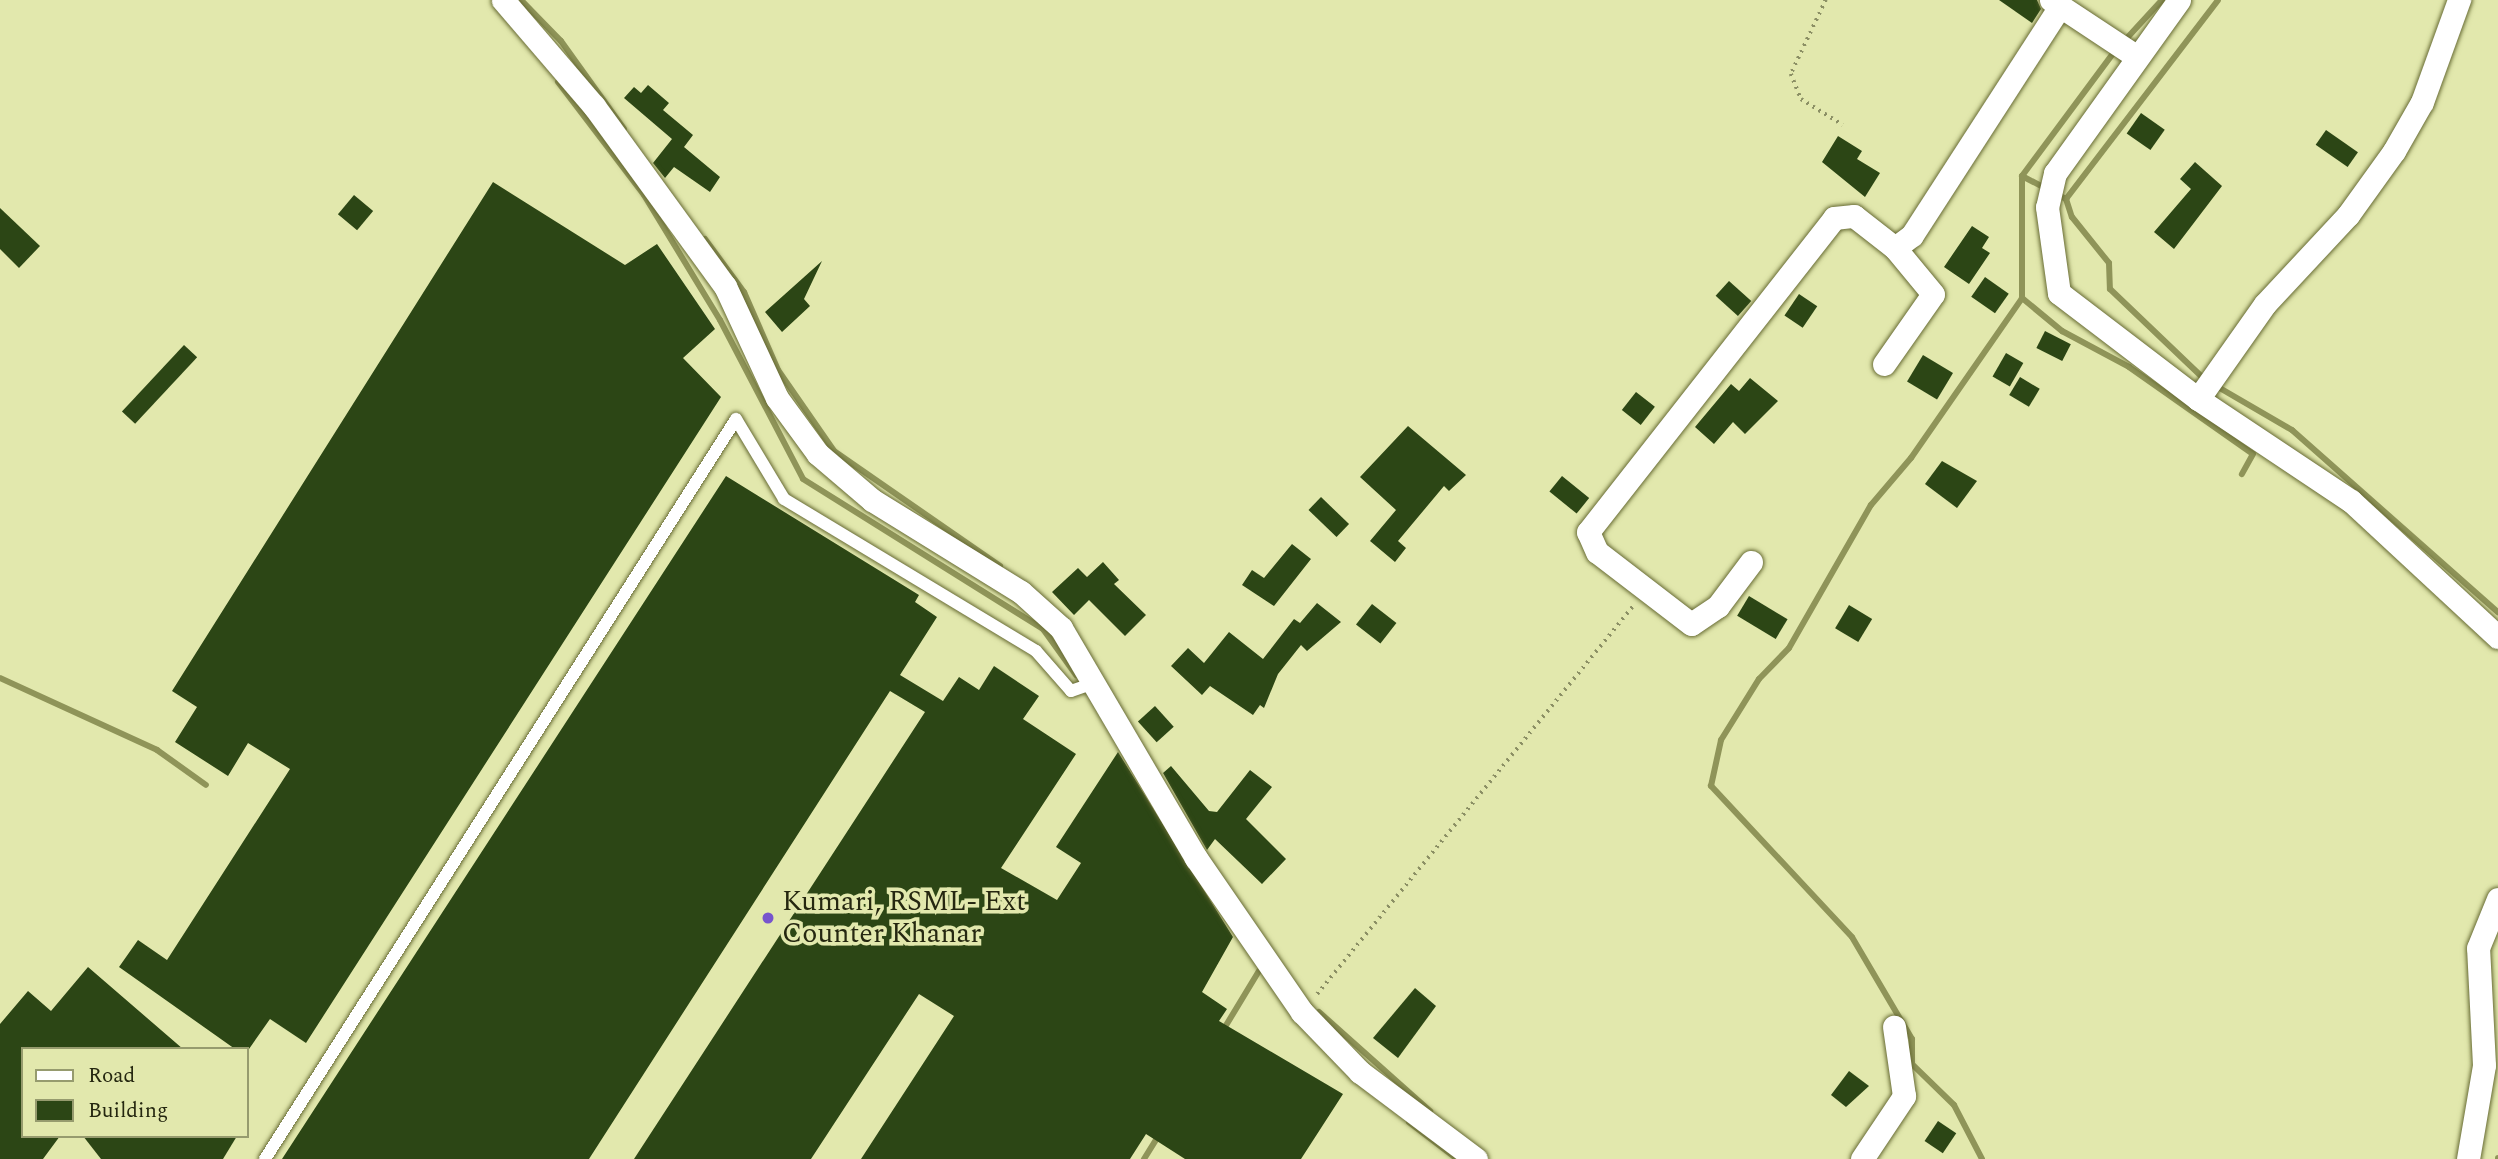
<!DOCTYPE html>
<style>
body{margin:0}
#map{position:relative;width:2498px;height:1159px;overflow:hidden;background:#e2e8ad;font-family:Spectral,serif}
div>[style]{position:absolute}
.stream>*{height:6px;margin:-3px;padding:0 3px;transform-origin:3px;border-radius:3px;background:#8f9459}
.building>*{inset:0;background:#2c4615;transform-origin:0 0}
.path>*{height:3.5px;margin-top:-1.75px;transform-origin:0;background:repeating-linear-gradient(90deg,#8b8f64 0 2px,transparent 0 7px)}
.roads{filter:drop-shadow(0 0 2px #676b34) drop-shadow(0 0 2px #676b34)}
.lane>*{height:12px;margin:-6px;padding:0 6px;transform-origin:6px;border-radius:6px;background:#fff}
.street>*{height:23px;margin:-11.5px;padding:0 11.5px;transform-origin:11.5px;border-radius:11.5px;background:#fff}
.dots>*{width:19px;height:19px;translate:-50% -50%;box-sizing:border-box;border:4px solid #e2e8ad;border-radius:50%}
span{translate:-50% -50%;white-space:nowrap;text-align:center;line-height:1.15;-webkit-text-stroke:7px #e2e8ad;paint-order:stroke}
.poi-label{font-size:28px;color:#252710}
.left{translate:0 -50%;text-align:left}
.legend{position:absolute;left:21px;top:1047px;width:228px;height:91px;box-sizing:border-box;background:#e2e8ad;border:2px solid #969b6e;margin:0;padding:9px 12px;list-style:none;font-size:21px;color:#252710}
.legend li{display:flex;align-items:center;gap:14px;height:35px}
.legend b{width:35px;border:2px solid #969b6e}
</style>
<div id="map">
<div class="stream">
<div style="left:521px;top:0;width:57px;rotate:45.7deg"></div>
<div style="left:561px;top:41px;width:108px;rotate:54.4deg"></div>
<div style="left:2127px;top:38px;width:52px;rotate:-47.4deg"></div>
<div style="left:558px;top:82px;width:142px;rotate:52.7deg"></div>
<div style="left:644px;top:195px;width:146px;rotate:58.7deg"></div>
<div style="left:720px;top:320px;width:179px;rotate:62.4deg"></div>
<div style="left:803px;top:479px;width:283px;rotate:32deg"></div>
<div style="left:1043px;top:629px;width:57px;rotate:54.3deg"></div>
<div style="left:2022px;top:176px;width:50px;rotate:27.6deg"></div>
<div style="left:2066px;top:199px;width:19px;rotate:72deg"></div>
<div style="left:2072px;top:217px;width:59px;rotate:51.2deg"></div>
<div style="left:2109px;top:263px;width:26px;rotate:88deg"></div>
<div style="left:2110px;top:289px;width:127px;rotate:43.7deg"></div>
<div style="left:2066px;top:199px;width:250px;rotate:-52.6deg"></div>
<div style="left:705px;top:239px;width:66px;rotate:53.7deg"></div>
<div style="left:744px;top:292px;width:85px;rotate:66.4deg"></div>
<div style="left:778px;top:370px;width:98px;rotate:55.3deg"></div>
<div style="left:834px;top:451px;width:202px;rotate:34.7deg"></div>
<div style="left:2022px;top:298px;width:52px;rotate:39.5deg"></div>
<div style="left:2062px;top:331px;width:76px;rotate:28.2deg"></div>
<div style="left:2129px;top:367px;width:151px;rotate:35.1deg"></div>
<div style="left:2253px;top:454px;width:23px;rotate:119deg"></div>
<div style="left:2218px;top:387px;width:86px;rotate:30.2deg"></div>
<div style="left:2292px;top:430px;width:275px;rotate:41.5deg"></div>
<div style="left:0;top:678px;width:173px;rotate:24.6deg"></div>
<div style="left:157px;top:750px;width:60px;rotate:35.5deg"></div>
<div style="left:1319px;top:1012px;width:149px;rotate:41.7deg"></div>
<div style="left:1222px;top:1032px;width:71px;rotate:-58.8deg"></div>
<div style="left:1409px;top:1122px;width:59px;rotate:37.5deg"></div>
<div style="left:1144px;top:1159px;width:31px;rotate:-58deg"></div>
<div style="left:1982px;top:1159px;width:61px;rotate:-117.4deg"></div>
<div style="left:1954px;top:1105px;width:59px;rotate:-135.7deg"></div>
<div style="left:1912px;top:1064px;width:25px;rotate:-90deg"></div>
<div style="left:1912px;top:1039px;width:118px;rotate:-120.5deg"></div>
<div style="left:1852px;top:937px;width:207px;rotate:-133deg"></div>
<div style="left:1711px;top:786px;width:47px;rotate:-77.7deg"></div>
<div style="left:1721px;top:740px;width:72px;rotate:-58.1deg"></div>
<div style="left:1759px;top:679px;width:43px;rotate:-45.9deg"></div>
<div style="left:1789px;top:648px;width:165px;rotate:-60.2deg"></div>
<div style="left:1871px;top:505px;width:62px;rotate:-49.6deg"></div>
<div style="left:1911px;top:458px;width:195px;rotate:-55.2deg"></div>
<div style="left:2022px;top:298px;width:122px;rotate:-90deg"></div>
<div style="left:2022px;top:176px;width:154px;rotate:-53.4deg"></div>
<div style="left:2498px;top:1159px;width:1px;rotate:-90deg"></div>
</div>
<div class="building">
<div style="clip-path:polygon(1999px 0,2037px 0,2041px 9px,2032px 23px)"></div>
<div style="clip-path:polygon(648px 85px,669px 103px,663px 110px,693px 135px,684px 147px,720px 177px,710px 192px,674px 167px,665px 178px,653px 163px,672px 139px,624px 98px,634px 87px,641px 93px)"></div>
<div style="left:2141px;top:113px;width:29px;height:25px;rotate:35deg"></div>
<div style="left:2326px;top:130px;width:39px;height:18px;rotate:35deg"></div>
<div style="clip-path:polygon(1838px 136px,1862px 151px,1857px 159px,1880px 173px,1865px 197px,1822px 162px)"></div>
<div style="clip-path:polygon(2195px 162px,2222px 186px,2174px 249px,2154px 232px,2191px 189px,2180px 179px)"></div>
<div style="clip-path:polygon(493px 182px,625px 265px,657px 244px,715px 329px,683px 358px,721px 397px,306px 1043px,270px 1019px,249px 1049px,235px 1049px,119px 967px,138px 940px,167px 960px,290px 769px,248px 743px,228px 776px,175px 742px,197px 707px,172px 691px)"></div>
<div style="left:354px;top:195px;width:25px;height:25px;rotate:40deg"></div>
<div style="clip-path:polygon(0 208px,40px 246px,19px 268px,0 249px)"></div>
<div style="clip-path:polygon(1972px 226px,1989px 237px,1982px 248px,1990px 253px,1969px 284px,1944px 267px)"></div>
<div style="clip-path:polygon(822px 261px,804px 299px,810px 306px,782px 332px,765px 312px)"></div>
<div style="left:1985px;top:277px;width:29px;height:24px;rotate:35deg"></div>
<div style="left:1729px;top:281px;width:30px;height:20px;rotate:42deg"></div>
<div style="left:1799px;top:294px;width:22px;height:26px;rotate:34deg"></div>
<div style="left:2045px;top:331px;width:29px;height:19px;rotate:27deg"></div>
<div style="left:184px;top:345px;width:18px;height:91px;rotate:43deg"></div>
<div style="left:2006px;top:353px;width:20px;height:27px;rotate:30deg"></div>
<div style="left:1923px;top:355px;width:35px;height:31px;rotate:31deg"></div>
<div style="left:2020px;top:377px;width:23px;height:21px;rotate:31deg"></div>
<div style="clip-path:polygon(1750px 378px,1778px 401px,1745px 434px,1733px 422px,1714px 444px,1695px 427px,1731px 384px,1739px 391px)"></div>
<div style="left:1636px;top:392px;width:24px;height:23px;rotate:38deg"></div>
<div style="clip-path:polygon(1408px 426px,1466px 475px,1449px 491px,1444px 486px,1398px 541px,1406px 548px,1395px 562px,1370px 541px,1396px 510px,1360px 477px)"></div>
<div style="clip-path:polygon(1942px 461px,1977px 481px,1957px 508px,1925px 484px)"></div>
<div style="clip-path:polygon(726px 476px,919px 595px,915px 602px,937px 617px,900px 675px,943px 701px,959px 677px,979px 690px,994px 666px,1039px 696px,1023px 719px,1076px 754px,1001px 868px,1057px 900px,1081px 863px,1056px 847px,1118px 752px,1233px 937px,1202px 992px,1227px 1009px,1219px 1021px,1343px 1094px,1301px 1159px,1185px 1159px,1146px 1134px,1130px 1159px,861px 1159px,954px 1016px,919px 994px,811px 1159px,634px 1159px,925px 712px,890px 691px,589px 1159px,282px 1159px)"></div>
<div style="left:1562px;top:476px;width:35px;height:20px;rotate:39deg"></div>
<div style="left:1321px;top:497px;width:39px;height:18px;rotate:44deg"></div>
<div style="clip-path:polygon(1292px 544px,1311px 559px,1274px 606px,1242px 585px,1252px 570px,1264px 578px)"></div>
<div style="clip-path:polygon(1103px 562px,1119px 580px,1114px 584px,1146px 615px,1125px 636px,1089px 600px,1074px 615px,1052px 592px,1078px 568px,1087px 577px)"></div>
<div style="left:1749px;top:596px;width:45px;height:23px;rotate:31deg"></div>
<div style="clip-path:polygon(1317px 603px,1341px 622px,1307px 651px,1301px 645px,1278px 674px,1264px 708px,1260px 705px,1253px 715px,1210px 686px,1202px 695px,1171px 666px,1188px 648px,1204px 663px,1229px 632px,1263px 659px,1294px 619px,1300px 623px)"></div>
<div style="left:1372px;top:604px;width:31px;height:26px;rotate:38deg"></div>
<div style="left:1849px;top:605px;width:27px;height:27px;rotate:31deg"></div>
<div style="left:1155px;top:706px;width:28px;height:23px;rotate:48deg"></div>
<div style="clip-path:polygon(1171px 766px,1209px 811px,1217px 812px,1250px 770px,1272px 787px,1246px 819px,1286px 859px,1262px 884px,1215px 839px,1207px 850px,1163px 773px)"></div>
<div style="clip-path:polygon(88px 967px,183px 1049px,23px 1049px,23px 1136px,60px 1136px,43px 1159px,0 1159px,0 1024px,28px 991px,51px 1011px)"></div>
<div style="clip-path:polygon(1415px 988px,1436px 1006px,1398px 1058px,1373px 1038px)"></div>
<div style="clip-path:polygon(1849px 1071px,1869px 1086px,1846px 1107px,1831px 1095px)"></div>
<div style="left:1938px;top:1121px;width:22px;height:24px;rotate:34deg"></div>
<div style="clip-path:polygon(83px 1136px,237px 1136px,223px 1159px,101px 1159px)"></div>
</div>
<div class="path">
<div style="left:1826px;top:0;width:82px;rotate:115.3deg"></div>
<div style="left:1791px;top:74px;width:27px;rotate:68deg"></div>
<div style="left:1801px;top:99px;width:49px;rotate:31.8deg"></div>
<div style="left:1317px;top:994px;width:500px;rotate:-50.84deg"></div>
</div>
<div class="roads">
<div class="lane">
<div style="left:265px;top:1159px;width:877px;rotate:-57.52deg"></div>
<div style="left:736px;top:419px;width:93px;rotate:59deg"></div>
<div style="left:784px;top:499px;width:294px;rotate:31.1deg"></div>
<div style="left:1036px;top:651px;width:53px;rotate:48.8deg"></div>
<div style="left:1071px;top:691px;width:21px;rotate:-19deg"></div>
</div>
<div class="street">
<div style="left:503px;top:0;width:140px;rotate:49.4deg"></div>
<div style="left:594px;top:106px;width:223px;rotate:54deg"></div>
<div style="left:725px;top:286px;width:123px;rotate:65.1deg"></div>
<div style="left:777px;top:398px;width:69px;rotate:53.8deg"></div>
<div style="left:818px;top:454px;width:71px;rotate:40.4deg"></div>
<div style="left:872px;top:500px;width:175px;rotate:31.7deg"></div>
<div style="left:1021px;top:592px;width:54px;rotate:42deg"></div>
<div style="left:1061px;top:628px;width:267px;rotate:59.6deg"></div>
<div style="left:1196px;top:858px;width:187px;rotate:55.5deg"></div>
<div style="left:1302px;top:1012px;width:83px;rotate:46deg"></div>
<div style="left:1360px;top:1072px;width:145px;rotate:36.9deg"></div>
<div style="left:2051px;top:0;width:100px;rotate:33.5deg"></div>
<div style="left:2179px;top:0;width:213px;rotate:125.6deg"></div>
<div style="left:2055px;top:173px;width:35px;rotate:103deg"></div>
<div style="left:2047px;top:207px;width:87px;rotate:82.1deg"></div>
<div style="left:2059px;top:293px;width:175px;rotate:37.3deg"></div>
<div style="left:2198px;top:399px;width:184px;rotate:33.7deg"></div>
<div style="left:2351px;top:501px;width:200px;rotate:42.8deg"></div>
<div style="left:1884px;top:364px;width:85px;rotate:-55deg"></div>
<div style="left:1933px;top:294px;width:60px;rotate:-129.6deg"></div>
<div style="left:2198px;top:399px;width:116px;rotate:-54.8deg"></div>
<div style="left:2265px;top:304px;width:122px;rotate:-47deg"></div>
<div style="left:2348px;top:215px;width:79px;rotate:-54.3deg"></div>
<div style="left:2394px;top:151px;width:56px;rotate:-60.3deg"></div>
<div style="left:2422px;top:102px;width:109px;rotate:-70.1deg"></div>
<div style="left:1751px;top:562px;width:55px;rotate:126.9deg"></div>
<div style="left:1718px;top:606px;width:32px;rotate:146deg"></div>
<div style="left:1691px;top:624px;width:118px;rotate:-142.5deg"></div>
<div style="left:1597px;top:552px;width:22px;rotate:-114deg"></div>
<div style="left:1588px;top:532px;width:399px;rotate:-51.9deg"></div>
<div style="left:1834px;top:218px;width:20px;rotate:-6deg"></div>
<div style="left:1854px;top:216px;width:52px;rotate:38deg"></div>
<div style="left:1895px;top:248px;width:21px;rotate:-37deg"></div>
<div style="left:1912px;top:235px;width:273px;rotate:-57.1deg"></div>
<div style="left:1862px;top:1159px;width:76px;rotate:-56.3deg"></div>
<div style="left:1904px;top:1096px;width:70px;rotate:-98.2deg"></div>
<div style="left:2468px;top:1159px;width:95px;rotate:-80.3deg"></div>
<div style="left:2484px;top:1065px;width:117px;rotate:-92.9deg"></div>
<div style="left:2478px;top:948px;width:53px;rotate:-67.8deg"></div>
</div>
</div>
<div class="dots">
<div style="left:768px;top:918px;background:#7754cd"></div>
</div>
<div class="poi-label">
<span class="left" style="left:782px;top:918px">Kumari, RSML- Ext<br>Counter Khanar</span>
</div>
<ul class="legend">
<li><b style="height:9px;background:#fff"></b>Road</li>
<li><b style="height:19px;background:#2c4615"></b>Building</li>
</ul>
</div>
